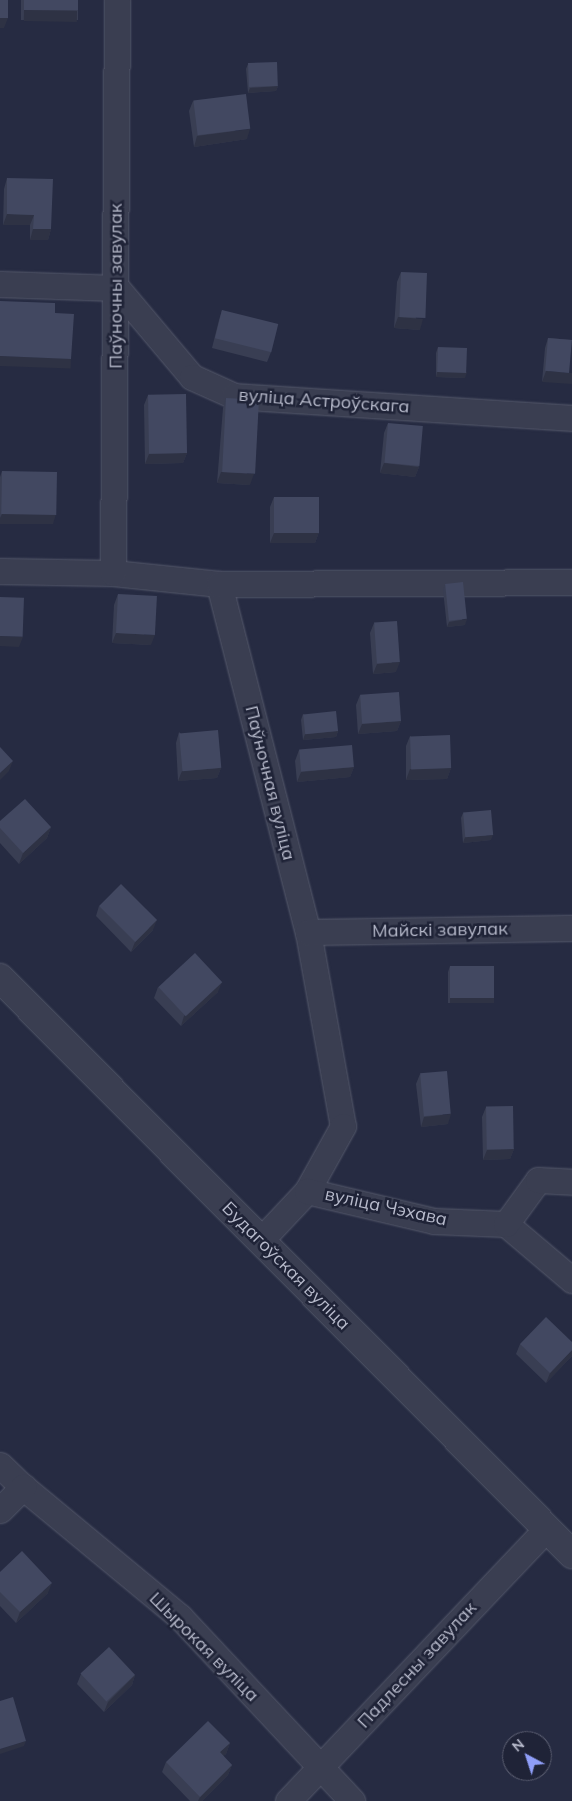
<!DOCTYPE html>
<meta charset="utf-8">
<style>
body{margin:0}
#map{position:relative;width:572px;height:1801px;overflow:hidden;background:#262b42;font-family:Mulish,sans-serif}
div>[style]{position:absolute}
.roads{filter:drop-shadow(0 0 1px #55596b) drop-shadow(0 0 1px #55596b)}
.minor>*{height:25px;margin:-12.5px;padding:0 12.5px;transform-origin:12.5px;border-radius:12.5px;background:#3a3e51}
.tertiary>*{height:28px;margin:-14px;padding:0 14px;transform-origin:14px;border-radius:14px;background:#3a3e51}
.wall>*{inset:0;background:#393e53;transform-origin:0 0}
.shaded-wall>*{inset:0;background:#2e3244;transform-origin:0 0}
.building>*{inset:0;background:#424861;transform-origin:0 0}
span{translate:-50% -50%;white-space:nowrap;text-align:center;line-height:1.15;-webkit-text-stroke:5px #1f2337;paint-order:stroke}
.street-label{font-size:18px;color:#b7bacb}
.north{position:absolute;left:502px;top:1731px;width:50px;height:50px;box-sizing:border-box;background:#1f2337;border:1px solid #5c5f72;border-radius:50%;rotate:320deg;font-size:14px;font-weight:700;line-height:20px;text-align:center;color:#b7bacb}
.north::after{content:'';display:block;margin:auto;width:18px;height:22px;background:#8f9ef8;clip-path:polygon(50% 0,100% 100%,50% 72%,0 100%)}
</style>
<div id="map">
<div class="roads">
<div class="minor">
<div style="left:0;top:284px;width:117px;rotate:2deg"></div>
<div style="left:117px;top:288px;width:116px;rotate:49.9deg"></div>
<div style="left:192px;top:377px;width:46px;rotate:24.3deg"></div>
<div style="left:234px;top:396px;width:339px;rotate:3.7deg"></div>
<div style="left:0;top:571px;width:113px;rotate:1deg"></div>
<div style="left:113px;top:573px;width:107px;rotate:5.9deg"></div>
<div style="left:219px;top:584px;width:359px;rotate:75.7deg"></div>
<div style="left:308px;top:932px;width:197px;rotate:79.8deg"></div>
<div style="left:343px;top:1126px;width:74px;rotate:119deg"></div>
<div style="left:113px;top:573px;width:573px;rotate:-89.6deg"></div>
<div style="left:219px;top:584px;width:353px;rotate:-0.3deg"></div>
<div style="left:308px;top:932px;width:264px;rotate:-0.9deg"></div>
<div style="left:506px;top:1224px;width:87px;rotate:40.3deg"></div>
<div style="left:260px;top:1241px;width:69px;rotate:-46.8deg"></div>
<div style="left:307px;top:1191px;width:130px;rotate:13.3deg"></div>
<div style="left:434px;top:1221px;width:72px;rotate:2.4deg"></div>
<div style="left:506px;top:1224px;width:54px;rotate:-54deg"></div>
<div style="left:538px;top:1180px;width:34px;rotate:3deg"></div>
<div style="left:0;top:1465px;width:32px;rotate:44deg"></div>
<div style="left:23px;top:1487px;width:204px;rotate:39.6deg"></div>
<div style="left:180px;top:1617px;width:252px;rotate:46.9deg"></div>
<div style="left:0;top:1510px;width:33px;rotate:-45deg"></div>
<div style="left:288px;top:1801px;width:376px;rotate:-46.5deg"></div>
</div>
<div class="tertiary">
<div style="left:0;top:978px;width:812px;rotate:45.2deg"></div>
</div>
</div>
<div class="wall">
<div style="left:21px;top:0;width:57px;height:20px"></div>
<div style="clip-path:polygon(248px 64px,278px 86px,276px 91px,248px 93px,246px 69px)"></div>
<div style="clip-path:polygon(193px 101px,247px 139px,194px 147px,189px 111px)"></div>
<div style="clip-path:polygon(7px 178px,51px 229px,48px 240px,30px 240px,30px 225px,3px 225px,4px 189px)"></div>
<div style="clip-path:polygon(401px 272px,420px 330px,394px 328px,397px 282px)"></div>
<div style="clip-path:polygon(222px 310px,271px 352px,267px 362px,212px 348px,219px 320px)"></div>
<div style="clip-path:polygon(548px 338px,572px 340px,542px 382px,545px 348px)"></div>
<div style="clip-path:polygon(438px 347px,465px 378px,436px 377px,436px 353px)"></div>
<div style="clip-path:polygon(148px 395px,187px 453px,183px 463px,145px 464px,144px 405px)"></div>
<div style="clip-path:polygon(226px 398px,250px 485px,217px 483px,223px 408px)"></div>
<div style="clip-path:polygon(388px 423px,419px 467px,415px 477px,380px 473px,384px 433px)"></div>
<div style="clip-path:polygon(2px 471px,53px 524px,0 524px,0 477px)"></div>
<div style="clip-path:polygon(274px 497px,319px 532px,315px 543px,270px 543px,270px 507px)"></div>
<div style="clip-path:polygon(445px 585px,465px 625px,447px 627px,443px 590px)"></div>
<div style="clip-path:polygon(118px 594px,151px 645px,112px 643px,114px 605px)"></div>
<div style="clip-path:polygon(374px 623px,396px 672px,373px 674px,370px 633px)"></div>
<div style="clip-path:polygon(360px 695px,401px 721px,397px 731px,358px 734px,356px 705px)"></div>
<div style="clip-path:polygon(303px 714px,338px 731px,336px 737px,303px 740px,301px 720px)"></div>
<div style="clip-path:polygon(179px 732px,221px 768px,217px 778px,178px 781px,176px 743px)"></div>
<div style="clip-path:polygon(410px 736px,451px 768px,447px 779px,406px 780px,406px 746px)"></div>
<div style="clip-path:polygon(299px 750px,354px 767px,350px 777px,297px 782px,295px 761px)"></div>
<div style="clip-path:polygon(463px 813px,491px 840px,463px 843px,461px 818px)"></div>
<div style="clip-path:polygon(0 821px,51px 827px,47px 838px,19px 864px,0 843px)"></div>
<div style="clip-path:polygon(99px 906px,153px 930px,131px 952px,96px 916px)"></div>
<div style="clip-path:polygon(450px 966px,494px 998px,492px 1003px,448px 1003px,448px 972px)"></div>
<div style="clip-path:polygon(158px 987px,218px 992px,181px 1026px,154px 998px)"></div>
<div style="clip-path:polygon(420px 1074px,448px 1124px,421px 1127px,416px 1084px)"></div>
<div style="clip-path:polygon(486px 1107px,514px 1149px,510px 1159px,483px 1160px,482px 1117px)"></div>
<div style="clip-path:polygon(572px 1342px,572px 1356px,546px 1383px,516px 1354px,520px 1344px)"></div>
<div style="clip-path:polygon(0 1572px,48px 1593px,16px 1623px,0 1606px)"></div>
<div style="clip-path:polygon(81px 1674px,135px 1675px,132px 1685px,104px 1712px,77px 1684px)"></div>
<div style="clip-path:polygon(230px 1743px,226px 1754px,223px 1756px,232px 1765px,228px 1775px,202px 1801px,190px 1801px,162px 1772px,166px 1762px)"></div>
</div>
<div class="shaded-wall">
<div style="left:24px;top:10px;width:53px;height:11px;rotate:1deg"></div>
<div style="clip-path:polygon(0 18px,8px 18px,4px 28px,0 28px)"></div>
<div style="clip-path:polygon(278px 86px,276px 91px,248px 93px,250px 88px)"></div>
<div style="clip-path:polygon(250px 129px,247px 139px,194px 147px,197px 136px)"></div>
<div style="clip-path:polygon(7px 214px,34px 215px,30px 225px,3px 225px)"></div>
<div style="clip-path:polygon(33px 229px,51px 229px,48px 240px,30px 240px)"></div>
<div style="clip-path:polygon(398px 317px,423px 319px,420px 330px,394px 328px)"></div>
<div style="left:0;top:356px;width:71px;height:10px;rotate:2deg"></div>
<div style="clip-path:polygon(546px 371px,572px 373px,572px 384px,542px 382px)"></div>
<div style="clip-path:polygon(437px 372px,467px 372px,465px 378px,436px 377px)"></div>
<div style="clip-path:polygon(187px 453px,183px 463px,145px 464px,149px 454px)"></div>
<div style="clip-path:polygon(384px 463px,419px 467px,415px 477px,380px 473px)"></div>
<div style="clip-path:polygon(221px 472px,254px 474px,250px 485px,217px 483px)"></div>
<div style="clip-path:polygon(2px 514px,56px 514px,53px 524px,0 524px,0 518px)"></div>
<div style="clip-path:polygon(319px 532px,315px 543px,270px 543px,274px 533px)"></div>
<div style="clip-path:polygon(467px 619px,465px 625px,447px 627px,449px 622px)"></div>
<div style="clip-path:polygon(116px 633px,155px 635px,151px 645px,112px 643px)"></div>
<div style="clip-path:polygon(0 636px,23px 637px,19px 647px,0 646px)"></div>
<div style="clip-path:polygon(400px 662px,396px 672px,373px 674px,377px 664px)"></div>
<div style="clip-path:polygon(401px 721px,397px 731px,358px 734px,362px 724px)"></div>
<div style="clip-path:polygon(338px 731px,336px 737px,303px 740px,305px 734px)"></div>
<div style="clip-path:polygon(13px 761px,9px 771px,0 780px,0 773px)"></div>
<div style="clip-path:polygon(354px 767px,350px 777px,297px 782px,301px 772px)"></div>
<div style="clip-path:polygon(221px 768px,217px 778px,178px 781px,182px 771px)"></div>
<div style="clip-path:polygon(451px 768px,447px 779px,406px 780px,410px 769px)"></div>
<div style="clip-path:polygon(51px 827px,47px 838px,19px 864px,23px 853px)"></div>
<div style="clip-path:polygon(493px 835px,491px 840px,463px 843px,465px 837px)"></div>
<div style="clip-path:polygon(157px 920px,153px 930px,131px 952px,135px 942px)"></div>
<div style="clip-path:polygon(222px 982px,218px 992px,181px 1026px,184px 1016px)"></div>
<div style="left:450px;top:998px;width:44px;height:5px"></div>
<div style="clip-path:polygon(451px 1114px,448px 1124px,421px 1127px,424px 1117px)"></div>
<div style="clip-path:polygon(514px 1149px,510px 1159px,483px 1160px,487px 1150px)"></div>
<div style="clip-path:polygon(572px 1350px,572px 1356px,546px 1383px,550px 1373px)"></div>
<div style="clip-path:polygon(52px 1583px,48px 1593px,16px 1623px,20px 1612px)"></div>
<div style="clip-path:polygon(135px 1675px,132px 1685px,104px 1712px,108px 1702px)"></div>
<div style="clip-path:polygon(26px 1741px,24px 1746px,0 1754px,0 1749px)"></div>
<div style="clip-path:polygon(230px 1743px,226px 1754px,216px 1763px,220px 1752px)"></div>
<div style="clip-path:polygon(232px 1765px,228px 1775px,202px 1801px,198px 1801px,200px 1797px)"></div>
</div>
<div class="building">
<div style="left:0;top:0;width:8px;height:18px"></div>
<div style="left:24px;top:0;width:54px;height:10px"></div>
<div style="left:277px;top:62px;width:24px;height:29px;rotate:88deg"></div>
<div style="left:246px;top:94px;width:35px;height:53px;rotate:83deg"></div>
<div style="clip-path:polygon(7px 178px,53px 179px,51px 229px,33px 229px,34px 215px,7px 214px)"></div>
<div style="left:401px;top:272px;width:26px;height:45px;rotate:2deg"></div>
<div style="clip-path:polygon(0 301px,55px 303px,55px 313px,74px 314px,71px 359px,0 356px)"></div>
<div style="left:222px;top:310px;width:58px;height:29px;rotate:14deg"></div>
<div style="left:548px;top:338px;width:24px;height:33px;rotate:5deg"></div>
<div style="left:438px;top:347px;width:29px;height:25px;rotate:2deg"></div>
<div style="left:186px;top:394px;width:59px;height:38px;rotate:89deg"></div>
<div style="left:226px;top:398px;width:33px;height:74px;rotate:3deg"></div>
<div style="left:388px;top:423px;width:35px;height:40px;rotate:5deg"></div>
<div style="left:2px;top:471px;width:55px;height:43px;rotate:1deg"></div>
<div style="left:274px;top:497px;width:45px;height:36px"></div>
<div style="left:463px;top:582px;width:37px;height:18px;rotate:84deg"></div>
<div style="left:118px;top:594px;width:39px;height:39px;rotate:3deg"></div>
<div style="left:0;top:597px;width:24px;height:39px;rotate:2deg"></div>
<div style="left:397px;top:621px;width:41px;height:23px;rotate:86deg"></div>
<div style="left:399px;top:692px;width:29px;height:39px;rotate:86deg"></div>
<div style="left:336px;top:711px;width:20px;height:33px;rotate:84deg"></div>
<div style="left:218px;top:730px;width:38px;height:39px;rotate:85deg"></div>
<div style="left:450px;top:735px;width:33px;height:40px;rotate:88deg"></div>
<div style="left:352px;top:745px;width:22px;height:53px;rotate:85deg"></div>
<div style="clip-path:polygon(0 747px,13px 761px,0 773px)"></div>
<div style="clip-path:polygon(25px 799px,51px 827px,23px 853px,0 828px,0 821px)"></div>
<div style="left:491px;top:810px;width:25px;height:28px;rotate:85deg"></div>
<div style="left:121px;top:884px;width:51px;height:31px;rotate:45deg"></div>
<div style="left:195px;top:953px;width:40px;height:50px;rotate:47deg"></div>
<div style="left:450px;top:966px;width:44px;height:32px"></div>
<div style="left:447px;top:1071px;width:43px;height:27px;rotate:85deg"></div>
<div style="left:513px;top:1106px;width:43px;height:27px;rotate:89deg"></div>
<div style="clip-path:polygon(546px 1317px,572px 1342px,572px 1350px,550px 1373px,520px 1344px)"></div>
<div style="clip-path:polygon(22px 1551px,52px 1583px,20px 1612px,0 1592px,0 1572px)"></div>
<div style="left:109px;top:1647px;width:38px;height:39px;rotate:47deg"></div>
<div style="clip-path:polygon(13px 1697px,26px 1741px,0 1749px,0 1701px)"></div>
<div style="clip-path:polygon(208px 1721px,230px 1743px,220px 1752px,232px 1765px,200px 1797px,166px 1762px)"></div>
</div>
<div class="street-label">
<span style="left:116px;top:286px;rotate:-90deg">Паўночны завулак</span>
<span style="left:324px;top:401px;rotate:4deg">вуліца Астроўскага</span>
<span style="left:270px;top:783px;rotate:76deg">Паўночная вуліца</span>
<span style="left:440px;top:930px;rotate:-1deg">Майскі завулак</span>
<span style="left:386px;top:1207px;rotate:12deg">вуліца Чэхава</span>
<span style="left:286px;top:1266px;rotate:45deg">Будагоўская вуліца</span>
<span style="left:204px;top:1647px;rotate:45deg">Шырокая вуліца</span>
<span style="left:417px;top:1665px;rotate:-47deg">Падлесны завулак</span>
</div>
<div class="north">N</div>
</div>
